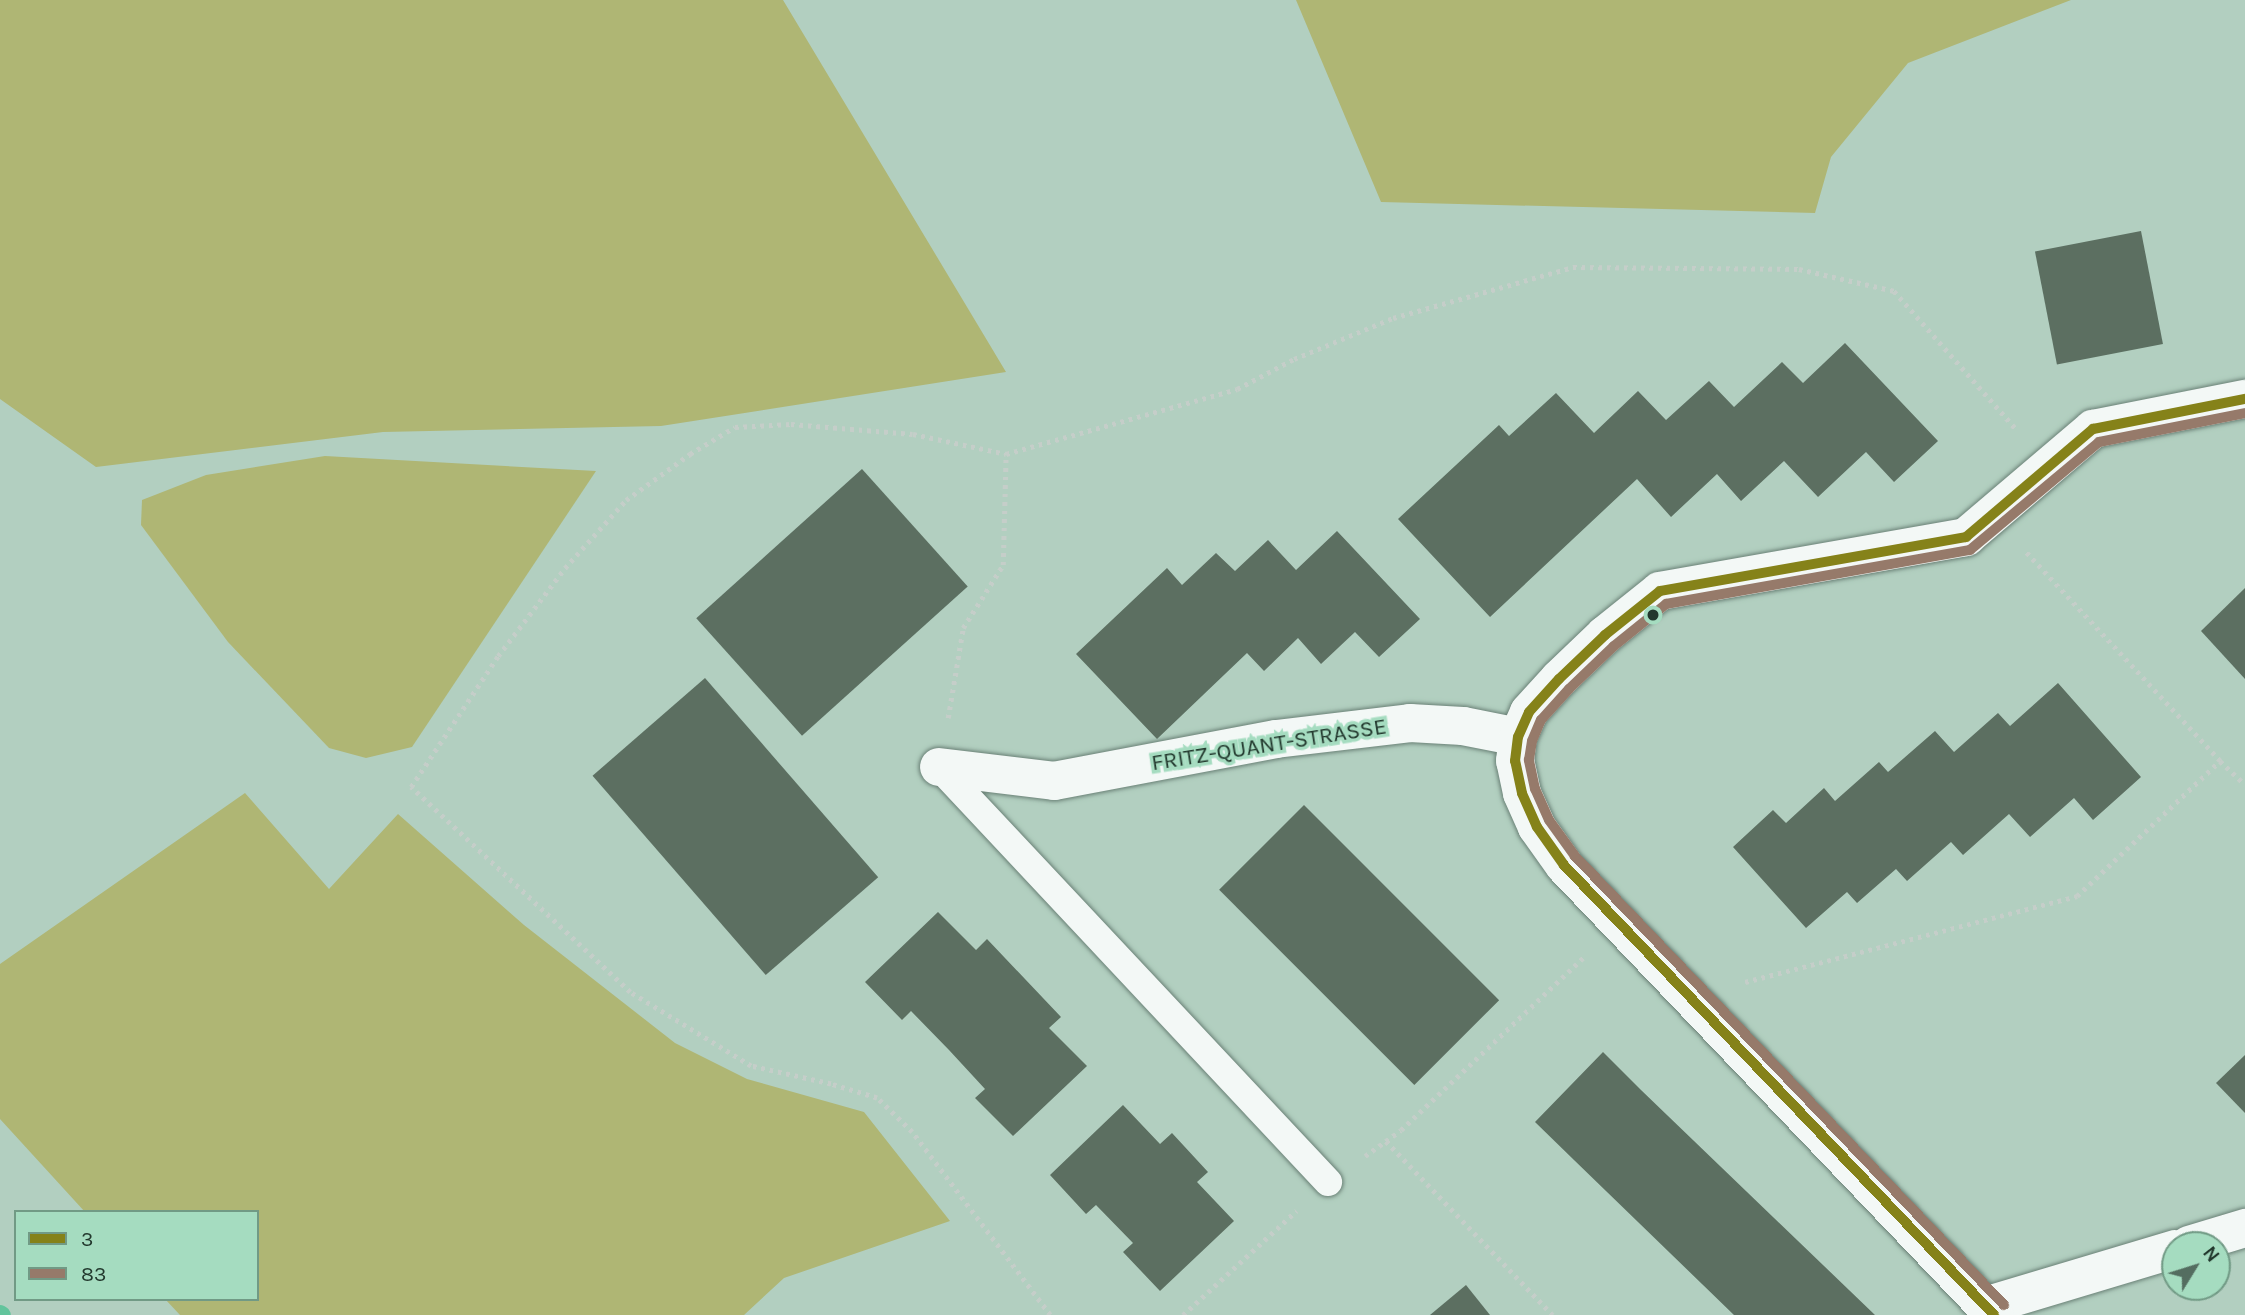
<!DOCTYPE html>
<style>
body{margin:0}
#map{position:relative;width:2245px;height:1315px;overflow:hidden;background:#b2cfc0;font-family:Karla,sans-serif}
div>[style]{position:absolute}
.green>*{inset:0;background:#afb674}
.stream>*{height:18px;margin:-9px;padding:0 9px;transform-origin:9px;border-radius:9px;background:#62c49c}
.building>*{inset:0;background:#5c6f61;transform-origin:0 0}
.path>*{height:4.5px;margin-top:-2.25px;transform-origin:0;background:repeating-linear-gradient(90deg,#c5cec9 0 3.5px,transparent 0 8.5px)}
.roads{filter:drop-shadow(0 0 2px #6a8176) drop-shadow(0 0 2px #6a8176)}
.lane>*{height:28px;margin:-14px;padding:0 14px;transform-origin:14px;border-radius:14px;background:#f3f8f6}
.street>*{height:38px;margin:-19px;padding:0 19px;transform-origin:19px;border-radius:19px;background:#f3f8f6}
.bus-1>*{height:10px;margin:-5px;padding:0 5px;transform-origin:5px;border-radius:5px;background:#858219}
.bus-2>*{height:10px;margin:-5px;padding:0 5px;transform-origin:5px;border-radius:5px;background:#967a6a}
.dots>*{width:19px;height:19px;translate:-50% -50%;box-sizing:border-box;border:4px solid #a5dcc0;border-radius:50%}
span{translate:-50% -50%;white-space:nowrap;text-align:center;line-height:1.15;-webkit-text-stroke:7px #a5dcc0;paint-order:stroke}
.street-label{font-size:23px;color:#22382d}
.legend{position:absolute;left:14px;top:1210px;width:245px;height:91px;box-sizing:border-box;background:#a5dcc0;border:2px solid #719a85;margin:0;padding:9px 12px;list-style:none;font-size:21px;color:#22382d}
.legend li{display:flex;align-items:center;gap:14px;height:35px}
.legend b{width:35px;border:2px solid #719a85}
.north{position:absolute;left:2161px;top:1231px;width:70px;height:70px;box-sizing:border-box;background:#a5dcc0;border:2px solid #719a85;border-radius:50%;rotate:52deg;font-size:19px;font-weight:700;line-height:28px;text-align:center;color:#22382d}
.north::after{content:'';display:block;margin:auto;width:24px;height:32px;background:#546d60;clip-path:polygon(50% 0,100% 100%,50% 72%,0 100%)}
</style>
<div id="map">
<div class="green">
<div style="clip-path:polygon(0 0,783px 0,1006px 372px,661px 426px,383px 432px,96px 467px,0 399px)"></div>
<div style="clip-path:polygon(1296px 0,2071px 0,1908px 63px,1831px 157px,1815px 213px,1381px 202px)"></div>
<div style="clip-path:polygon(325px 456px,596px 471px,412px 747px,366px 758px,329px 748px,228px 642px,141px 525px,142px 500px,206px 475px)"></div>
<div style="clip-path:polygon(245px 793px,329px 889px,398px 814px,524px 925px,675px 1043px,747px 1079px,864px 1112px,950px 1221px,784px 1278px,744px 1315px,180px 1315px,165px 1299px,257px 1299px,257px 1212px,85px 1212px,0 1119px,0 964px)"></div>
</div>
<div class="stream">
<div style="left:0;top:1314px;width:2px;rotate:27deg"></div>
</div>
<div class="building">
<div style="left:2141px;top:231px;width:115px;height:108px;rotate:79deg"></div>
<div style="clip-path:polygon(1845px 343px,1938px 441px,1894px 482px,1866px 452px,1818px 497px,1784px 461px,1741px 501px,1717px 474px,1671px 517px,1637px 479px,1490px 617px,1398px 519px,1499px 425px,1509px 436px,1556px 393px,1594px 433px,1638px 391px,1666px 420px,1709px 381px,1734px 407px,1782px 362px,1803px 383px)"></div>
<div style="left:862px;top:469px;width:158px;height:223px;rotate:48deg"></div>
<div style="clip-path:polygon(1337px 531px,1420px 619px,1379px 657px,1355px 632px,1321px 664px,1298px 638px,1264px 671px,1247px 653px,1157px 739px,1076px 654px,1167px 568px,1182px 585px,1216px 553px,1235px 571px,1268px 540px,1296px 570px)"></div>
<div style="clip-path:polygon(2245px 588px,2245px 679px,2201px 631px)"></div>
<div style="left:705px;top:678px;width:264px;height:149px;rotate:49deg"></div>
<div style="clip-path:polygon(2058px 683px,2141px 777px,2093px 820px,2074px 798px,2030px 837px,2009px 814px,1963px 855px,1951px 842px,1907px 881px,1896px 869px,1857px 903px,1847px 892px,1806px 928px,1733px 847px,1773px 810px,1786px 823px,1824px 788px,1835px 801px,1879px 762px,1888px 772px,1935px 731px,1954px 752px,1998px 713px,2010px 726px)"></div>
<div style="left:1304px;top:805px;width:276px;height:120px;rotate:45deg"></div>
<div style="clip-path:polygon(938px 912px,976px 950px,987px 939px,1061px 1017px,1049px 1028px,1087px 1066px,1013px 1136px,975px 1098px,985px 1089px,949px 1050px,911px 1011px,902px 1020px,865px 982px)"></div>
<div style="clip-path:polygon(1603px 1052px,1641px 1090px,1875px 1315px,1734px 1315px,1574px 1160px,1535px 1122px)"></div>
<div style="clip-path:polygon(2245px 1055px,2245px 1113px,2216px 1083px)"></div>
<div style="clip-path:polygon(1123px 1105px,1160px 1144px,1172px 1133px,1208px 1172px,1197px 1182px,1234px 1221px,1160px 1291px,1123px 1252px,1133px 1243px,1096px 1205px,1086px 1214px,1050px 1175px)"></div>
<div style="clip-path:polygon(1466px 1285px,1490px 1315px,1430px 1315px)"></div>
</div>
<div class="path">
<div style="left:948px;top:718px;width:91px;rotate:-80.5deg"></div>
<div style="left:963px;top:628px;width:75px;rotate:-57.6deg"></div>
<div style="left:1003px;top:565px;width:111px;rotate:-88.5deg"></div>
<div style="left:2220px;top:761px;width:34px;rotate:43deg"></div>
<div style="left:1745px;top:982px;width:343px;rotate:-14.5deg"></div>
<div style="left:2077px;top:896px;width:197px;rotate:-43.4deg"></div>
<div style="left:2220px;top:761px;width:285px;rotate:-132.9deg"></div>
<div style="left:1386px;top:1141px;width:241px;rotate:46.2deg"></div>
<div style="left:1365px;top:1156px;width:44px;rotate:-35.8deg"></div>
<div style="left:1401px;top:1130px;width:252px;rotate:-43.4deg"></div>
<div style="left:1050px;top:1315px;width:229px;rotate:-127deg"></div>
<div style="left:912px;top:1132px;width:49px;rotate:-135.8deg"></div>
<div style="left:877px;top:1098px;width:48px;rotate:-163.1deg"></div>
<div style="left:831px;top:1084px;width:82px;rotate:-167.3deg"></div>
<div style="left:751px;top:1066px;width:142px;rotate:-148.6deg"></div>
<div style="left:630px;top:992px;width:300px;rotate:-136.9deg"></div>
<div style="left:411px;top:787px;width:157px;rotate:-56.4deg"></div>
<div style="left:498px;top:656px;width:111px;rotate:-52.7deg"></div>
<div style="left:565px;top:568px;width:91px;rotate:-48.1deg"></div>
<div style="left:626px;top:500px;width:79px;rotate:-35.7deg"></div>
<div style="left:690px;top:454px;width:52px;rotate:-31deg"></div>
<div style="left:735px;top:427px;width:56px;rotate:-3.1deg"></div>
<div style="left:791px;top:424px;width:122px;rotate:4.7deg"></div>
<div style="left:913px;top:434px;width:95px;rotate:12.1deg"></div>
<div style="left:1006px;top:454px;width:240px;rotate:-15.7deg"></div>
<div style="left:1237px;top:389px;width:64px;rotate:-27.8deg"></div>
<div style="left:1294px;top:359px;width:107px;rotate:-22.5deg"></div>
<div style="left:1393px;top:318px;width:187px;rotate:-15.8deg"></div>
<div style="left:1573px;top:267px;width:226px;rotate:0.5deg"></div>
<div style="left:1799px;top:269px;width:98px;rotate:13deg"></div>
<div style="left:1894px;top:291px;width:184px;rotate:48.5deg"></div>
<div style="left:1183px;top:1315px;width:154px;rotate:-42.6deg"></div>
</div>
<div class="roads">
<div class="lane">
<div style="left:939px;top:767px;width:569px;rotate:46.85deg"></div>
</div>
<div class="street">
<div style="left:939px;top:767px;width:116px;rotate:6.9deg"></div>
<div style="left:1054px;top:781px;width:226px;rotate:-10.7deg"></div>
<div style="left:1276px;top:739px;width:135px;rotate:-6.8deg"></div>
<div style="left:1410px;top:723px;width:53px;rotate:3.2deg"></div>
<div style="left:1463px;top:726px;width:56px;rotate:11.3deg"></div>
<div style="left:2189px;top:1245px;width:59px;rotate:-16.9deg"></div>
<div style="left:1985px;top:1306px;width:198px;rotate:-16.7deg"></div>
<div style="left:1994px;top:1315px;width:622px;rotate:-133.7deg"></div>
<div style="left:1564px;top:865px;width:47px;rotate:-125.4deg"></div>
<div style="left:1537px;top:827px;width:37px;rotate:-114deg"></div>
<div style="left:1522px;top:793px;width:33px;rotate:-102deg"></div>
<div style="left:1515px;top:761px;width:24px;rotate:-83deg"></div>
<div style="left:1518px;top:737px;width:27px;rotate:-66deg"></div>
<div style="left:1529px;top:712px;width:45px;rotate:-47.7deg"></div>
<div style="left:1559px;top:679px;width:64px;rotate:-43.7deg"></div>
<div style="left:1605px;top:635px;width:70px;rotate:-38.7deg"></div>
<div style="left:1660px;top:591px;width:311px;rotate:-10deg"></div>
<div style="left:1966px;top:537px;width:167px;rotate:-40.4deg"></div>
<div style="left:2093px;top:429px;width:155px;rotate:-11.2deg"></div>
</div>
</div>
<div class="bus-1">
<div style="left:1994px;top:1315px;width:622px;rotate:-133.7deg"></div>
<div style="left:1564px;top:865px;width:47px;rotate:-125.4deg"></div>
<div style="left:1537px;top:827px;width:37px;rotate:-114deg"></div>
<div style="left:1522px;top:793px;width:33px;rotate:-102deg"></div>
<div style="left:1515px;top:761px;width:24px;rotate:-83deg"></div>
<div style="left:1518px;top:737px;width:27px;rotate:-66deg"></div>
<div style="left:1529px;top:712px;width:45px;rotate:-47.7deg"></div>
<div style="left:1559px;top:679px;width:64px;rotate:-43.7deg"></div>
<div style="left:1605px;top:635px;width:70px;rotate:-38.7deg"></div>
<div style="left:1660px;top:591px;width:311px;rotate:-10deg"></div>
<div style="left:1966px;top:537px;width:167px;rotate:-40.4deg"></div>
<div style="left:2093px;top:429px;width:155px;rotate:-11.2deg"></div>
</div>
<div class="bus-2">
<div style="left:2004px;top:1305px;width:621px;rotate:-133.7deg"></div>
<div style="left:1575px;top:856px;width:44px;rotate:-125.8deg"></div>
<div style="left:1549px;top:820px;width:34px;rotate:-114deg"></div>
<div style="left:1535px;top:789px;width:30px;rotate:-102deg"></div>
<div style="left:1529px;top:760px;width:19px;rotate:-81deg"></div>
<div style="left:1532px;top:741px;width:23px;rotate:-67deg"></div>
<div style="left:1541px;top:720px;width:42px;rotate:-47.9deg"></div>
<div style="left:1569px;top:689px;width:62px;rotate:-43.7deg"></div>
<div style="left:1614px;top:646px;width:67px;rotate:-38.9deg"></div>
<div style="left:1666px;top:604px;width:309px;rotate:-10.1deg"></div>
<div style="left:1970px;top:550px;width:168px;rotate:-39.9deg"></div>
<div style="left:2099px;top:442px;width:149px;rotate:-11.2deg"></div>
</div>
<div class="dots">
<div style="left:1653px;top:615px;background:#22382d"></div>
</div>
<div class="street-label">
<span style="left:1269px;top:745px;rotate:-9deg">FRITZ-QUANT-STRASSE</span>
</div>
<ul class="legend">
<li><b style="height:9px;background:#858219"></b>3</li>
<li><b style="height:9px;background:#967a6a"></b>83</li>
</ul>
<div class="north">N</div>
</div>
